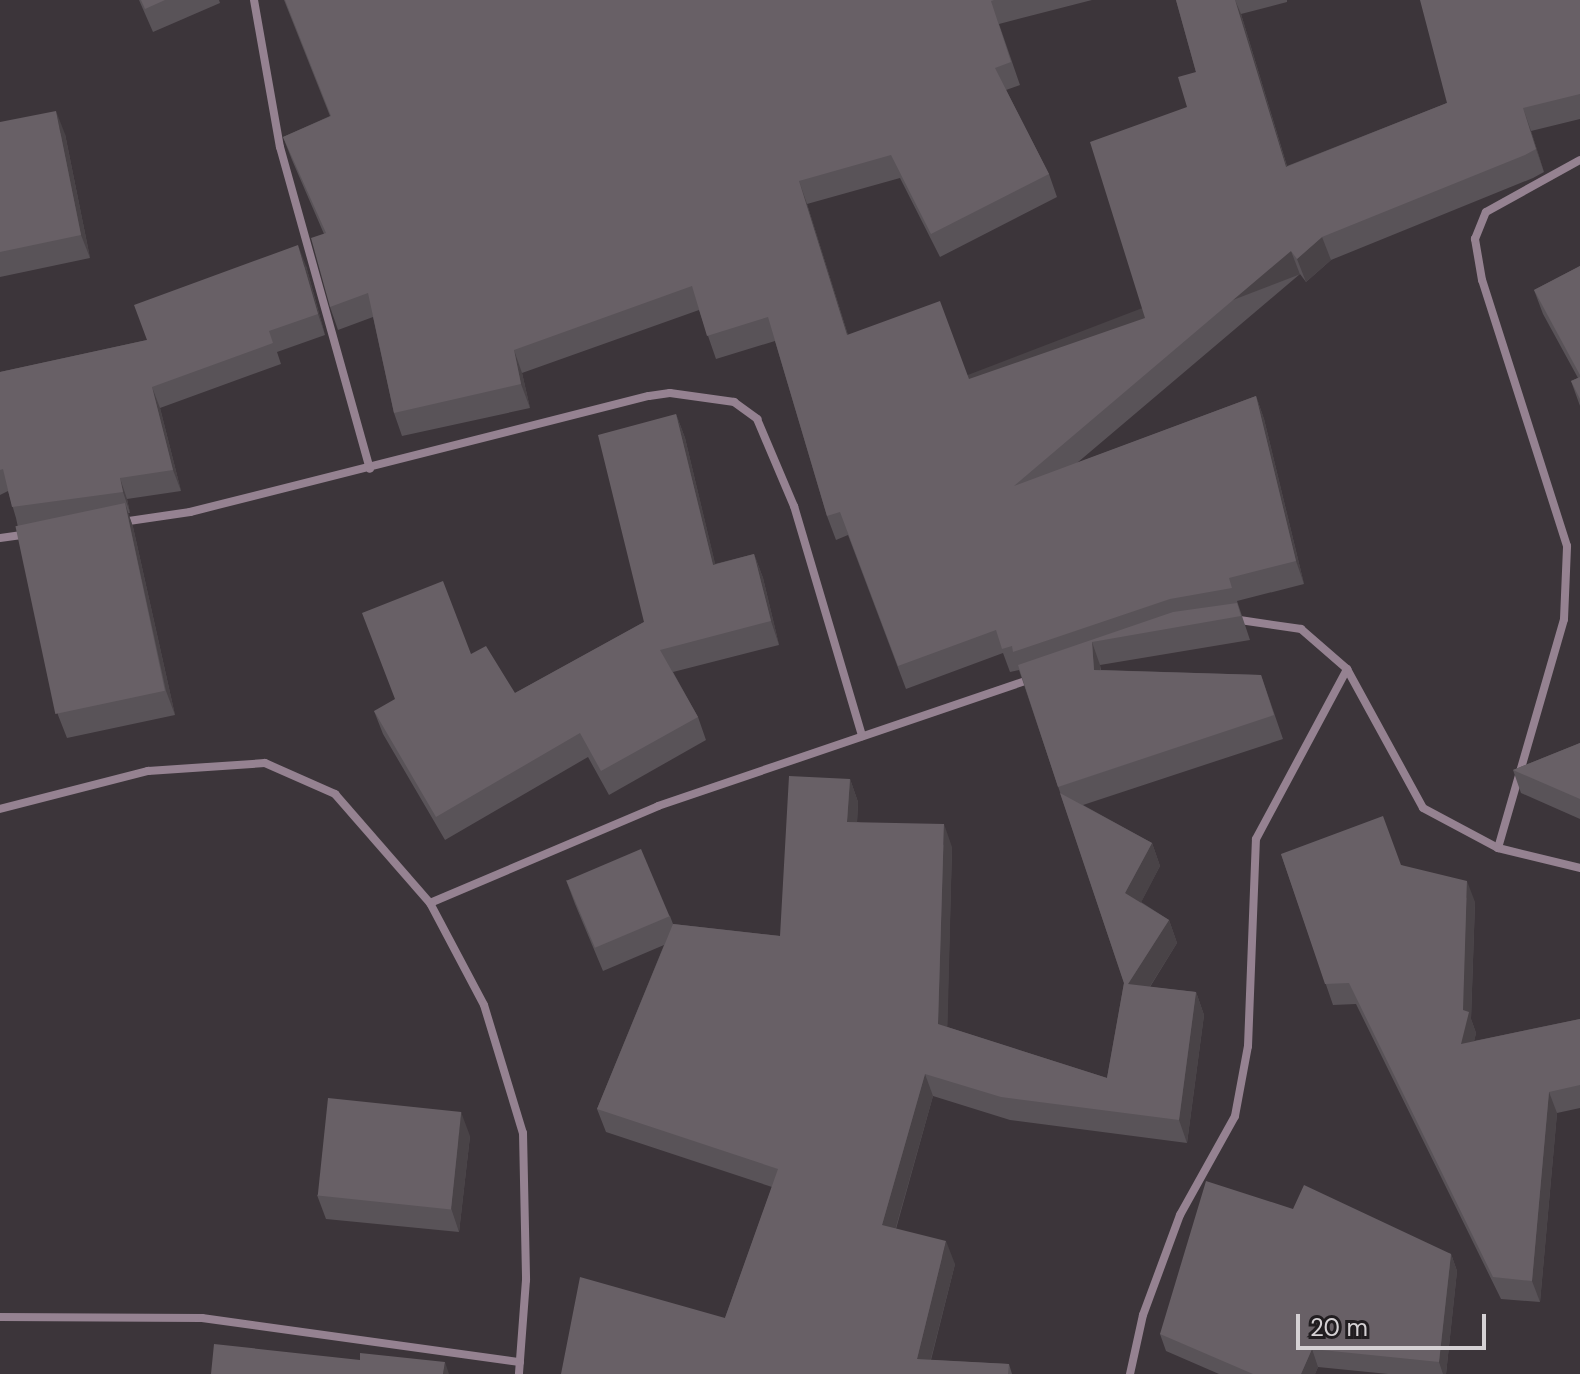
<!DOCTYPE html>
<style>
body{margin:0}
#map{position:relative;width:1580px;height:1374px;overflow:hidden;background:#3c353a;font-family:"DM Sans",sans-serif}
div>[style]{position:absolute}
.minor>*{height:8px;margin:-4px;padding:0 4px;transform-origin:4px;border-radius:4px;background:#958291}
.wall>*{inset:0;background:#595358}
.shaded-wall>*{inset:0;background:#494347;transform-origin:0 0}
.building>*{inset:0;background:#686066;transform-origin:0 0}
span{translate:-50% -50%;white-space:nowrap;text-align:center;line-height:1.15;-webkit-text-stroke:8px #211d20;paint-order:stroke}
.scale{position:absolute;left:1296px;top:1314px;width:190px;height:36px;box-sizing:border-box;border:4px solid #d5d1d4;border-top:0;padding-left:10px;font-size:24px;line-height:28px;white-space:nowrap;color:#d5d1d4;-webkit-text-stroke:6px #211d20;paint-order:stroke}
</style>
<div id="map">
<div class="minor">
<div style="left:254px;top:0;width:149px;rotate:80deg"></div>
<div style="left:280px;top:147px;width:334px;rotate:74.4deg"></div>
<div style="left:122px;top:522px;width:69px;rotate:-8.4deg"></div>
<div style="left:190px;top:512px;width:473px;rotate:-14.2deg"></div>
<div style="left:649px;top:396px;width:21px;rotate:-8deg"></div>
<div style="left:670px;top:393px;width:65px;rotate:8deg"></div>
<div style="left:734px;top:402px;width:29px;rotate:36deg"></div>
<div style="left:757px;top:419px;width:95px;rotate:67deg"></div>
<div style="left:794px;top:506px;width:240px;rotate:73.5deg"></div>
<div style="left:0;top:538px;width:29px;rotate:-8deg"></div>
<div style="left:1233px;top:619px;width:69px;rotate:8.4deg"></div>
<div style="left:1301px;top:629px;width:61px;rotate:41deg"></div>
<div style="left:1347px;top:669px;width:158px;rotate:61.3deg"></div>
<div style="left:1423px;top:808px;width:85px;rotate:28.1deg"></div>
<div style="left:1498px;top:848px;width:84px;rotate:13.7deg"></div>
<div style="left:0;top:809px;width:153px;rotate:-14.4deg"></div>
<div style="left:148px;top:771px;width:117px;rotate:-3.9deg"></div>
<div style="left:265px;top:763px;width:77px;rotate:23.9deg"></div>
<div style="left:335px;top:794px;width:145px;rotate:48.9deg"></div>
<div style="left:430px;top:903px;width:115px;rotate:62.1deg"></div>
<div style="left:484px;top:1005px;width:134px;rotate:73.1deg"></div>
<div style="left:523px;top:1133px;width:147px;rotate:88.8deg"></div>
<div style="left:526px;top:1280px;width:94px;rotate:94.3deg"></div>
<div style="left:1498px;top:848px;width:238px;rotate:-73.9deg"></div>
<div style="left:1564px;top:619px;width:73px;rotate:-87.6deg"></div>
<div style="left:1567px;top:546px;width:279px;rotate:-107.7deg"></div>
<div style="left:1482px;top:280px;width:42px;rotate:-99.7deg"></div>
<div style="left:1475px;top:239px;width:29px;rotate:-68deg"></div>
<div style="left:1486px;top:212px;width:107px;rotate:-29deg"></div>
<div style="left:430px;top:903px;width:248px;rotate:-23deg"></div>
<div style="left:658px;top:806px;width:395px;rotate:-18.8deg"></div>
<div style="left:0;top:1317px;width:202px;rotate:0.3deg"></div>
<div style="left:202px;top:1318px;width:321px;rotate:7.9deg"></div>
<div style="left:1130px;top:1374px;width:60px;rotate:-77.6deg"></div>
<div style="left:1143px;top:1315px;width:107px;rotate:-69.7deg"></div>
<div style="left:1180px;top:1215px;width:113px;rotate:-60.9deg"></div>
<div style="left:1235px;top:1116px;width:71px;rotate:-79.5deg"></div>
<div style="left:1248px;top:1046px;width:207px;rotate:-87.8deg"></div>
<div style="left:1256px;top:839px;width:193px;rotate:-61.8deg"></div>
</div>
<div class="wall">
<div style="clip-path:polygon(139px 0,219px 0,220px 3px,153px 32px)"></div>
<div style="clip-path:polygon(284px 0,1092px 0,999px 24px,1020px 85px,1006px 90px,1049px 174px,1057px 197px,940px 257px,900px 178px,807px 204px,848px 335px,969px 379px,1145px 318px,1187px 107px,1196px 72px,1176px 0,1287px 0,1287px 2px,1241px 14px,1287px 166px,1447px 103px,1580px 0,1580px 119px,1531px 131px,1544px 172px,1533px 178px,1331px 260px,1306px 282px,1300px 274px,1077px 463px,1256px 396px,1264px 419px,1304px 584px,1237px 601px,1250px 640px,1100px 665px,1101px 670px,1261px 675px,1283px 739px,1083px 805px,1152px 843px,1160px 866px,1141px 902px,1169px 920px,1177px 943px,1150px 987px,1196px 992px,1204px 1015px,1187px 1143px,1010px 1120px,933px 1096px,896px 1229px,955px 1264px,931px 1360px,1009px 1364px,1012px 1374px,561px 1374px,725px 1318px,772px 1187px,606px 1132px,597px 1109px,664px 945px,603px 971px,575px 904px,566px 880px,670px 916px,673px 924px,780px 936px,850px 779px,858px 802px,857px 822px,952px 847px,947px 1027px,1107px 1078px,1124px 983px,1019px 670px,1010px 672px,1003px 653px,906px 689px,848px 535px,836px 540px,827px 516px,775px 341px,716px 359px,699px 310px,522px 373px,530px 408px,402px 436px,394px 413px,373px 317px,338px 330px,330px 307px,324px 234px,292px 160px,283px 137px,330px 116px)"></div>
<div style="clip-path:polygon(0 122px,65px 134px,90px 258px,0 277px)"></div>
<div style="clip-path:polygon(306px 266px,325px 335px,277px 352px,281px 364px,160px 408px,181px 491px,127px 499px,130px 513px,128px 513px,133px 527px,175px 715px,67px 738px,58px 715px,16px 518px,8px 491px,0 495px,0 372px,147px 340px)"></div>
<div style="clip-path:polygon(1580px 266px,1580px 406px,1571px 381px,1578px 378px,1543px 314px,1534px 290px)"></div>
<div style="clip-path:polygon(676px 414px,685px 438px,715px 564px,754px 554px,763px 578px,779px 645px,673px 672px,698px 717px,706px 740px,609px 795px,588px 757px,445px 840px,383px 734px,374px 711px,515px 693px,644px 622px)"></div>
<div style="clip-path:polygon(1580px 743px,1580px 819px,1521px 793px,1513px 770px)"></div>
<div style="clip-path:polygon(1281px 854px,1401px 865px,1475px 902px,1471px 1019px,1476px 1033px,1474px 1041px,1580px 1019px,1580px 1108px,1557px 1113px,1540px 1302px,1501px 1299px,1356px 1004px,1333px 1005px)"></div>
<div style="clip-path:polygon(470px 1136px,459px 1232px,326px 1219px,317px 1195px)"></div>
<div style="clip-path:polygon(1293px 1209px,1451px 1254px,1457px 1271px,1446px 1374px,1388px 1374px,1318px 1367px,1315px 1374px,1219px 1374px,1166px 1351px,1160px 1334px)"></div>
</div>
<div class="shaded-wall">
<div style="clip-path:polygon(1235px 0,1241px 14px,1294px 190px,1286px 167px)"></div>
<div style="clip-path:polygon(1523px 108px,1531px 131px,1544px 172px,1536px 149px)"></div>
<div style="clip-path:polygon(56px 111px,65px 134px,90px 258px,81px 235px)"></div>
<div style="clip-path:polygon(799px 181px,807px 204px,855px 358px,847px 335px)"></div>
<div style="clip-path:polygon(1322px 237px,1331px 260px,1306px 282px,1297px 259px)"></div>
<div style="clip-path:polygon(298px 245px,306px 266px,325px 335px,318px 314px)"></div>
<div style="left:1291px;top:251px;width:25px;height:363px;rotate:69deg"></div>
<div style="clip-path:polygon(514px 350px,522px 373px,530px 408px,521px 384px)"></div>
<div style="clip-path:polygon(152px 387px,160px 408px,181px 491px,173px 470px)"></div>
<div style="clip-path:polygon(1256px 396px,1264px 419px,1304px 584px,1296px 561px)"></div>
<div style="clip-path:polygon(676px 414px,685px 438px,721px 588px,713px 565px)"></div>
<div style="clip-path:polygon(120px 478px,127px 499px,130px 513px,123px 492px)"></div>
<div style="clip-path:polygon(125px 503px,133px 527px,175px 715px,166px 691px)"></div>
<div style="clip-path:polygon(754px 554px,763px 578px,779px 645px,771px 621px)"></div>
<div style="clip-path:polygon(1092px 642px,1100px 665px,1102px 693px,1094px 670px)"></div>
<div style="clip-path:polygon(850px 779px,858px 802px,856px 845px,847px 822px)"></div>
<div style="clip-path:polygon(944px 824px,952px 847px,947px 1047px,938px 1024px)"></div>
<div style="clip-path:polygon(1152px 843px,1160px 866px,1134px 916px,1125px 893px)"></div>
<div style="clip-path:polygon(1467px 881px,1475px 902px,1471px 1019px,1476px 1033px,1469px 1065px,1461px 1044px)"></div>
<div style="clip-path:polygon(1169px 920px,1177px 943px,1137px 1007px,1128px 984px)"></div>
<div style="clip-path:polygon(1196px 992px,1204px 1015px,1187px 1143px,1179px 1120px)"></div>
<div style="clip-path:polygon(925px 1074px,933px 1096px,890px 1248px,882px 1225px)"></div>
<div style="clip-path:polygon(1549px 1092px,1557px 1113px,1540px 1302px,1532px 1281px)"></div>
<div style="clip-path:polygon(461px 1112px,470px 1136px,459px 1232px,451px 1208px)"></div>
<div style="clip-path:polygon(946px 1241px,955px 1264px,927px 1374px,917px 1359px)"></div>
<div style="clip-path:polygon(1451px 1254px,1457px 1271px,1446px 1374px,1443px 1374px,1439px 1362px)"></div>
<div style="clip-path:polygon(1312px 1349px,1318px 1367px,1315px 1374px,1301px 1374px)"></div>
<div style="clip-path:polygon(445px 1362px,449px 1374px,443px 1374px)"></div>
</div>
<div class="building">
<div style="clip-path:polygon(141px 0,165px 0,145px 9px)"></div>
<div style="clip-path:polygon(285px 0,994px 0,991px 1px,1011px 62px,995px 68px,1049px 174px,931px 234px,891px 155px,799px 181px,847px 335px,940px 301px,969px 379px,1145px 318px,1090px 142px,1187px 107px,1178px 77px,1196px 72px,1176px 0,1235px 0,1286px 167px,1447px 103px,1420px 0,1580px 0,1580px 94px,1523px 108px,1536px 149px,1525px 155px,1322px 237px,1297px 259px,1291px 251px,1014px 486px,1256px 396px,1296px 561px,1229px 578px,1232px 588px,1170px 599px,1013px 652px,1012px 646px,1002px 649px,996px 630px,898px 666px,840px 512px,827px 516px,768px 317px,707px 336px,692px 286px,514px 350px,521px 384px,394px 413px,368px 293px,330px 307px,311px 238px,326px 233px,283px 137px,331px 116px)"></div>
<div style="clip-path:polygon(56px 111px,81px 235px,0 252px,0 122px)"></div>
<div style="clip-path:polygon(298px 245px,318px 314px,269px 331px,273px 343px,152px 387px,173px 470px,120px 478px,123px 492px,12px 507px,3px 469px,0 470px,0 372px,147px 340px,134px 305px)"></div>
<div style="clip-path:polygon(1580px 266px,1580px 375px,1534px 290px)"></div>
<div style="clip-path:polygon(1580px 377px,1580px 399px,1571px 381px)"></div>
<div style="clip-path:polygon(676px 414px,713px 565px,754px 554px,771px 621px,660px 650px,698px 717px,601px 771px,580px 733px,436px 817px,374px 711px,395px 699px,362px 613px,443px 581px,471px 654px,486px 646px,515px 693px,644px 622px,598px 435px)"></div>
<div style="left:125px;top:503px;width:192px;height:112px;rotate:78deg"></div>
<div style="clip-path:polygon(1237px 603px,1241px 616px,1092px 642px,1094px 670px,1261px 675px,1274px 715px,1058px 787px,1018px 665px,1173px 612px)"></div>
<div style="clip-path:polygon(1580px 743px,1580px 799px,1513px 770px)"></div>
<div style="clip-path:polygon(789px 776px,850px 779px,847px 822px,944px 824px,938px 1024px,1107px 1078px,1124px 983px,1060px 793px,1152px 843px,1125px 893px,1169px 920px,1128px 984px,1196px 992px,1179px 1120px,1001px 1097px,925px 1074px,882px 1225px,946px 1241px,917px 1359px,1009px 1364px,1008px 1374px,561px 1374px,580px 1277px,725px 1318px,778px 1169px,597px 1109px,673px 924px,780px 936px)"></div>
<div style="clip-path:polygon(1383px 816px,1401px 865px,1467px 881px,1463px 1010px,1469px 1012px,1461px 1044px,1580px 1019px,1580px 1085px,1549px 1092px,1532px 1281px,1493px 1277px,1349px 983px,1325px 984px,1281px 854px)"></div>
<div style="left:641px;top:849px;width:73px;height:81px;rotate:67deg"></div>
<div style="left:328px;top:1098px;width:134px;height:98px;rotate:6deg"></div>
<div style="clip-path:polygon(1206px 1181px,1293px 1209px,1304px 1185px,1451px 1254px,1439px 1362px,1312px 1349px,1301px 1374px,1253px 1374px,1160px 1334px)"></div>
<div style="clip-path:polygon(214px 1344px,360px 1360px,360px 1353px,445px 1362px,443px 1374px,211px 1374px)"></div>
</div>
<div class="scale">20 m</div>
</div>
